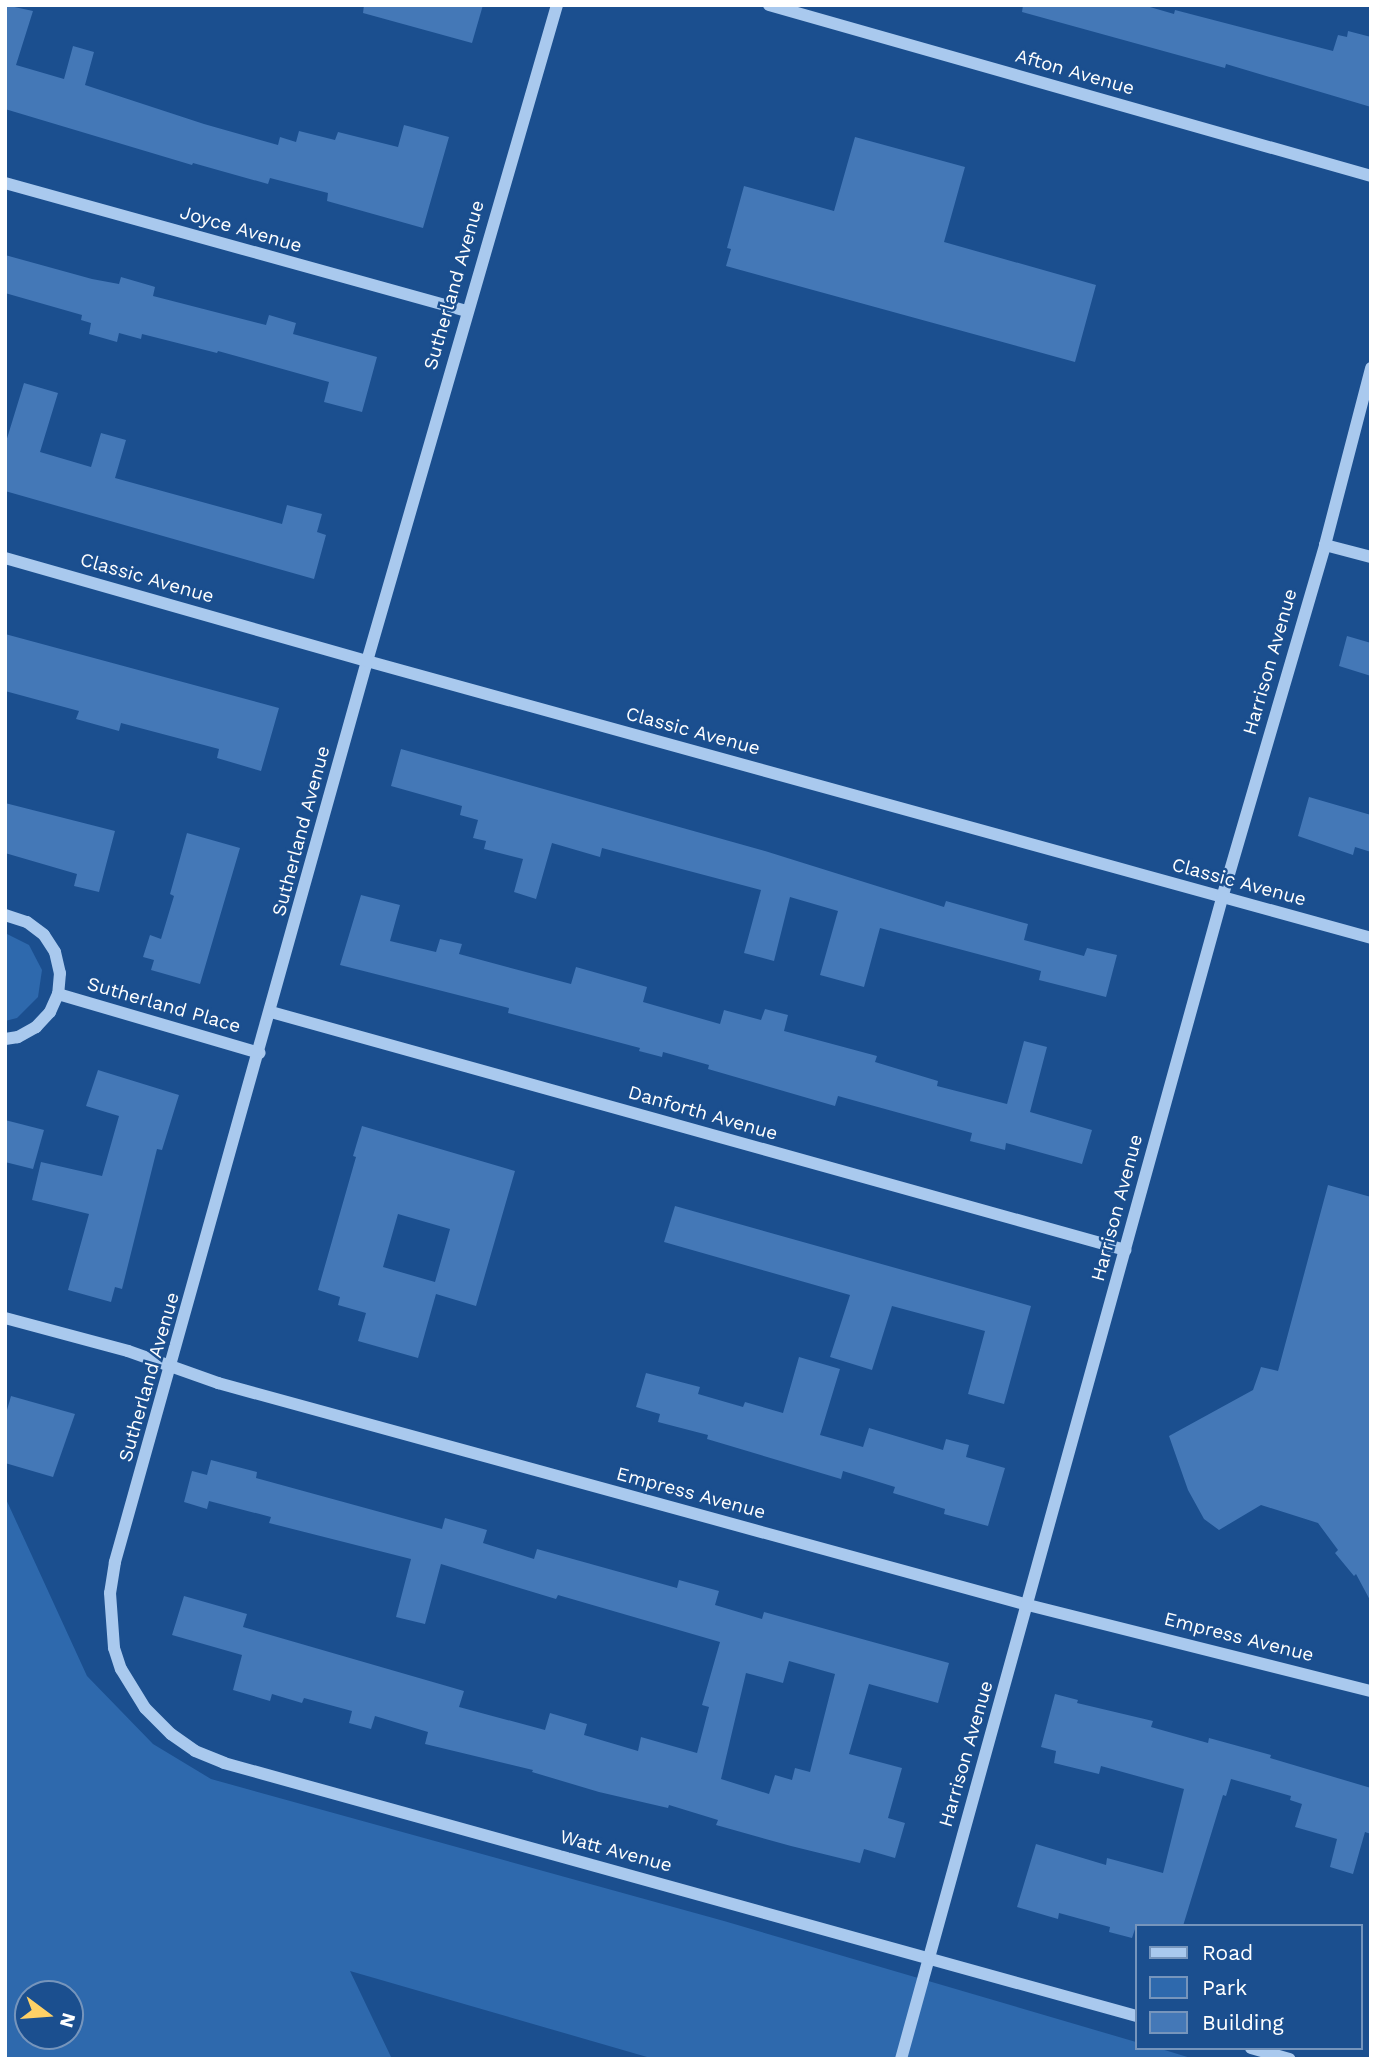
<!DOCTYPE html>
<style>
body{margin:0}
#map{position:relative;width:1376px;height:2064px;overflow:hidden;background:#1b4f8f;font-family:"Work Sans",sans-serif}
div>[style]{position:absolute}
.green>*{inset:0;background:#2e69ad}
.building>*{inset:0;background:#4478b7}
.minor>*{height:12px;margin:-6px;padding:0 6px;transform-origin:6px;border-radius:6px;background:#a9c9ee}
span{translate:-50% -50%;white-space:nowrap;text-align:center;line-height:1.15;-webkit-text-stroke:5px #1b4f8f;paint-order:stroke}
.street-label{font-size:19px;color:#fff}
.frame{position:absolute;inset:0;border:7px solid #fff;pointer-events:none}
.legend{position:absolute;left:1135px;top:1924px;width:228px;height:126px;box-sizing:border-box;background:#1b4f8f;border:2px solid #7695bc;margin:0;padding:9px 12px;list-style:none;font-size:21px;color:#fff}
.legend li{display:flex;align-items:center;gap:14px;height:35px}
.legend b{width:35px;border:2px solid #7695bc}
.north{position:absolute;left:14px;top:1980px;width:70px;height:70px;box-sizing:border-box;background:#1b4f8f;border:2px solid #7695bc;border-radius:50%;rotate:106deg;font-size:19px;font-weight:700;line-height:28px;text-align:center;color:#fff}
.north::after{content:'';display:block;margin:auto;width:24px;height:32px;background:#ffd166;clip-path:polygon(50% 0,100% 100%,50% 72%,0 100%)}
</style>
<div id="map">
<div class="green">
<div style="clip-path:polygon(5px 933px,29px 945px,42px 970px,38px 997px,17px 1018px,5px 1021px)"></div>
<div style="clip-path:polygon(evenodd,5px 1497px,87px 1676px,153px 1744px,211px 1779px,724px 1921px,1136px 2042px,1136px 2048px,1158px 2048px,1194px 2059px,654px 2059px,350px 1971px,392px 2059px,5px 2059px,5px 1497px,28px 1994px,70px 1994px,70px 2036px,28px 2036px,28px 1994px)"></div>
</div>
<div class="building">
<div style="clip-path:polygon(5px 5px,33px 11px,16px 65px,64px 79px,73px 46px,94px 52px,85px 85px,204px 124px,278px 145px,280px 137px,296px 142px,299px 131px,335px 140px,338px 132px,398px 147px,404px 125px,449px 137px,423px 228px,327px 201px,328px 193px,270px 178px,268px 184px,193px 163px,192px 165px,5px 109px)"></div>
<div style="clip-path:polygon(364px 5px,483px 5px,472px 43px,363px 13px)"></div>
<div style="clip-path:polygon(1023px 5px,1143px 5px,1174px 14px,1175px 10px,1333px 51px,1338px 35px,1347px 37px,1348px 31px,1371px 37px,1371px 107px,1226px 64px,1225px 68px,1022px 12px)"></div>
<div style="clip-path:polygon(855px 137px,965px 167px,944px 242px,1096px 285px,1075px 362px,726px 266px,731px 249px,727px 248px,744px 186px,834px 211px)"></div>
<div style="clip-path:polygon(5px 255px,92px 279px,119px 284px,121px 277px,152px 286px,155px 287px,153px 296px,266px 325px,269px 315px,296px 323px,293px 334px,377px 357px,362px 412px,324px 402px,329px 382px,218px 351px,217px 353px,142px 334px,141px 339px,119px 333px,117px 342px,89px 334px,91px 323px,81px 320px,82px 315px,5px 293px)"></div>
<div style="clip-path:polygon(24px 383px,58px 393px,40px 452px,91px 467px,101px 433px,126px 440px,115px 478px,282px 524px,287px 505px,322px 514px,317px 532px,326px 535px,314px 579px,5px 491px,5px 445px)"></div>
<div style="clip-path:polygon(5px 634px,279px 708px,261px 771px,217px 758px,219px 749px,121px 723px,119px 731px,76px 719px,79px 711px,5px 691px)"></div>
<div style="clip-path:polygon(1347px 636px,1371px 643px,1371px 676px,1339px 666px)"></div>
<div style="clip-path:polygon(401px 749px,765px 851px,944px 907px,946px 901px,1028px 924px,1024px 940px,1084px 956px,1087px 948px,1117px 955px,1106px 997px,1039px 980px,1041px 971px,880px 928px,864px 987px,820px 975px,838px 911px,790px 897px,774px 961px,744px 953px,761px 890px,602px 848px,600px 857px,552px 843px,536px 899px,514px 892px,523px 859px,484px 849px,486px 841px,473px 838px,478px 820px,460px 815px,462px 806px,391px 786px)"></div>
<div style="clip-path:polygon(1309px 797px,1371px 815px,1371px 852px,1355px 847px,1353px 855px,1298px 836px)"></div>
<div style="clip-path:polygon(5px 803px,115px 831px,99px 892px,74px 886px,77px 874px,5px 853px)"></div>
<div style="clip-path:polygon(187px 833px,240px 848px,200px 984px,151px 970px,154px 960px,143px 957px,150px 935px,161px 939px,174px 896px,170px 894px)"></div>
<div style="clip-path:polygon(361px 895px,400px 905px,390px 941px,436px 952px,440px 939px,462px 944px,459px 954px,571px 984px,576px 967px,647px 987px,643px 1002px,720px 1024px,724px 1010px,761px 1020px,765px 1009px,788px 1015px,784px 1031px,877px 1056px,875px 1062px,938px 1081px,937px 1086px,1007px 1104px,1024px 1041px,1047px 1047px,1030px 1112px,1092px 1130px,1082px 1164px,1006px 1143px,1005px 1150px,970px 1141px,972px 1133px,838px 1096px,835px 1106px,708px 1069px,709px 1065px,663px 1052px,662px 1057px,639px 1051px,640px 1048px,508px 1013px,509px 1008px,340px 965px)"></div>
<div style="clip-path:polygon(98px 1070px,179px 1095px,162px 1150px,157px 1149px,122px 1289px,115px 1287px,111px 1302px,68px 1290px,89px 1214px,32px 1200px,41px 1162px,102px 1176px,119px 1116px,86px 1106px)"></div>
<div style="clip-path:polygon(5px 1120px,44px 1130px,33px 1169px,5px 1162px)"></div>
<div style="clip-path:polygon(evenodd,362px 1126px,515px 1171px,476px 1306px,436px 1294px,418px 1358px,358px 1341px,366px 1313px,338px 1305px,340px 1297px,318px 1290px,356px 1157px,353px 1156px,362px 1126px,398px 1214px,450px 1229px,435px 1282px,383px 1267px,398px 1214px)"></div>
<div style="clip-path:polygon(1328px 1185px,1371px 1197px,1371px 1602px,1356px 1574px,1354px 1576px,1335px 1553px,1338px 1550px,1318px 1523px,1261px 1505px,1219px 1530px,1204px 1519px,1188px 1490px,1169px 1436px,1253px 1390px,1261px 1367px,1278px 1371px)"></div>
<div style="clip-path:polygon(675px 1206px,1031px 1306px,1004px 1404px,968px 1394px,985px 1331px,892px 1306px,872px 1370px,830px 1357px,850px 1295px,664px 1242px)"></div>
<div style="clip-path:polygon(799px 1357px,840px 1369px,820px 1435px,863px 1447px,869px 1428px,943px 1450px,946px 1439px,969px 1445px,966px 1457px,1005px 1468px,988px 1526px,944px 1514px,945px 1509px,893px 1493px,895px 1487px,843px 1471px,841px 1479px,707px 1439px,708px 1435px,658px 1422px,660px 1414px,636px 1407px,646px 1373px,700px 1387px,698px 1394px,743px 1407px,745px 1402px,783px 1413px)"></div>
<div style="clip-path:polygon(11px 1396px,75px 1414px,53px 1477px,5px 1463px,5px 1417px)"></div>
<div style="clip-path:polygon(evenodd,211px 1460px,257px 1472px,256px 1478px,442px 1529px,445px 1518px,487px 1530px,483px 1543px,534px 1559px,537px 1549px,677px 1588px,679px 1580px,719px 1591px,715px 1605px,762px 1619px,764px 1612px,949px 1663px,938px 1703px,869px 1684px,849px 1754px,902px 1768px,888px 1818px,905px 1823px,895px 1858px,864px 1849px,860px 1863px,791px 1846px,716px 1825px,718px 1820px,669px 1805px,668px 1808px,599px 1792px,532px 1772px,533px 1770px,425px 1744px,428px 1732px,375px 1716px,371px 1729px,349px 1723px,352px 1711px,304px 1698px,302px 1703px,272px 1694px,270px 1701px,233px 1690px,242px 1655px,172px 1635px,184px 1596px,247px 1614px,243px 1627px,464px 1691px,459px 1707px,545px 1730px,550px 1713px,587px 1724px,584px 1735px,638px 1751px,641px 1737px,697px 1753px,709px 1707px,702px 1705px,720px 1642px,558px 1595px,556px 1599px,441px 1564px,425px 1624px,396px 1617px,411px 1559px,269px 1523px,271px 1517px,209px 1501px,207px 1509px,184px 1502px,192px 1471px,207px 1475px,211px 1460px,789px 1661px,835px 1674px,810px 1772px,795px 1768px,792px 1780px,775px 1775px,769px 1794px,721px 1779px,746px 1673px,783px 1683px,789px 1661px)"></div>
<div style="clip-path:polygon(1055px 1694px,1078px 1700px,1077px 1703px,1153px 1721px,1151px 1727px,1208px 1743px,1209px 1738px,1271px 1755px,1270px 1758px,1371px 1788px,1371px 1834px,1365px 1832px,1353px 1874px,1330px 1867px,1337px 1839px,1295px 1827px,1302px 1804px,1290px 1800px,1291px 1796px,1231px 1779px,1226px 1796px,1223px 1795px,1183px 1926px,1136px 1926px,1132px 1938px,1109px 1932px,1110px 1927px,1059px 1913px,1058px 1919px,1017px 1907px,1036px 1844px,1106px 1865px,1107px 1858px,1163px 1873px,1184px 1789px,1101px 1766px,1099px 1774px,1054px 1763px,1056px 1751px,1041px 1747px)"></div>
</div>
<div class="minor">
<div style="left:557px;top:5px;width:683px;rotate:106.15deg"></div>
<div style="left:367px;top:661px;width:936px;rotate:105.63deg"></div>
<div style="left:115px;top:1562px;width:31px;rotate:99deg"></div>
<div style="left:110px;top:1593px;width:55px;rotate:85.8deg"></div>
<div style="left:114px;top:1648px;width:22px;rotate:72deg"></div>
<div style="left:121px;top:1669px;width:46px;rotate:58.4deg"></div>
<div style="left:145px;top:1708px;width:37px;rotate:45deg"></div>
<div style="left:171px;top:1734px;width:29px;rotate:35deg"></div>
<div style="left:195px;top:1751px;width:31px;rotate:22deg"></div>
<div style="left:224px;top:1763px;width:946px;rotate:15.5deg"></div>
<div style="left:769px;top:5px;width:626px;rotate:15.86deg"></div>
<div style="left:5px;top:183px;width:478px;rotate:15.5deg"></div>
<div style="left:1325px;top:545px;width:48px;rotate:14.6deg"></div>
<div style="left:5px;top:558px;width:376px;rotate:15.9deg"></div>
<div style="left:367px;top:661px;width:1042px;rotate:15.42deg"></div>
<div style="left:5px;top:915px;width:23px;rotate:18deg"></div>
<div style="left:27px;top:922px;width:21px;rotate:37deg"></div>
<div style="left:44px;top:935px;width:20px;rotate:57deg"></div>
<div style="left:55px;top:952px;width:22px;rotate:77deg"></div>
<div style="left:60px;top:973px;width:21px;rotate:95deg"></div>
<div style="left:58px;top:994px;width:20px;rotate:114deg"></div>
<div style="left:50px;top:1012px;width:21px;rotate:133deg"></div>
<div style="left:36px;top:1027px;width:21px;rotate:151deg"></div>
<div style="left:18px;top:1037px;width:13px;rotate:171deg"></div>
<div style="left:58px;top:994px;width:210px;rotate:16.3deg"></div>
<div style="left:271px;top:1012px;width:887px;rotate:15.57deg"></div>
<div style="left:5px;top:1318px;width:127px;rotate:15deg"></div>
<div style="left:128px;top:1351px;width:96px;rotate:19.6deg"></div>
<div style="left:218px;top:1383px;width:840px;rotate:15.33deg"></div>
<div style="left:1028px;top:1605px;width:354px;rotate:14.1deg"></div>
<div style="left:1251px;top:2048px;width:40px;rotate:16deg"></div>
<div style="left:901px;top:2059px;width:1205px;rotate:-74.54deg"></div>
<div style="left:1222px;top:898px;width:368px;rotate:-73.7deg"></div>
<div style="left:1325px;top:545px;width:183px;rotate:-75.4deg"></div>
</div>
<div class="street-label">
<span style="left:1075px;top:72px;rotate:16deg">Afton Avenue</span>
<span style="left:241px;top:229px;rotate:16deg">Joyce Avenue</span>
<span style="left:454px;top:285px;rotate:-74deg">Sutherland Avenue</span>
<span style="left:147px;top:578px;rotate:16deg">Classic Avenue</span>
<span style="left:1270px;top:662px;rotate:-74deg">Harrison Avenue</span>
<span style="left:693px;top:731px;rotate:15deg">Classic Avenue</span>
<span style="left:301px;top:831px;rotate:-75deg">Sutherland Avenue</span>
<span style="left:1239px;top:882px;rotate:15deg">Classic Avenue</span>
<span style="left:164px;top:1005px;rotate:16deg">Sutherland Place</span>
<span style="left:703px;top:1113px;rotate:16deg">Danforth Avenue</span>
<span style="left:1117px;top:1208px;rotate:-75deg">Harrison Avenue</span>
<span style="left:149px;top:1377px;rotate:-74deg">Sutherland Avenue</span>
<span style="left:691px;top:1493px;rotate:15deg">Empress Avenue</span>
<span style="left:1239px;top:1637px;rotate:14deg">Empress Avenue</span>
<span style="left:966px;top:1754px;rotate:-74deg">Harrison Avenue</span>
<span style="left:616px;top:1851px;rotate:15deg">Watt Avenue</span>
</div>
<div class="frame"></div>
<ul class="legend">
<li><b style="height:9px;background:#a9c9ee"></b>Road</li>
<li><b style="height:19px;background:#2e69ad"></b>Park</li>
<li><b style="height:19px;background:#4478b7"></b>Building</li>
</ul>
<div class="north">N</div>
</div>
